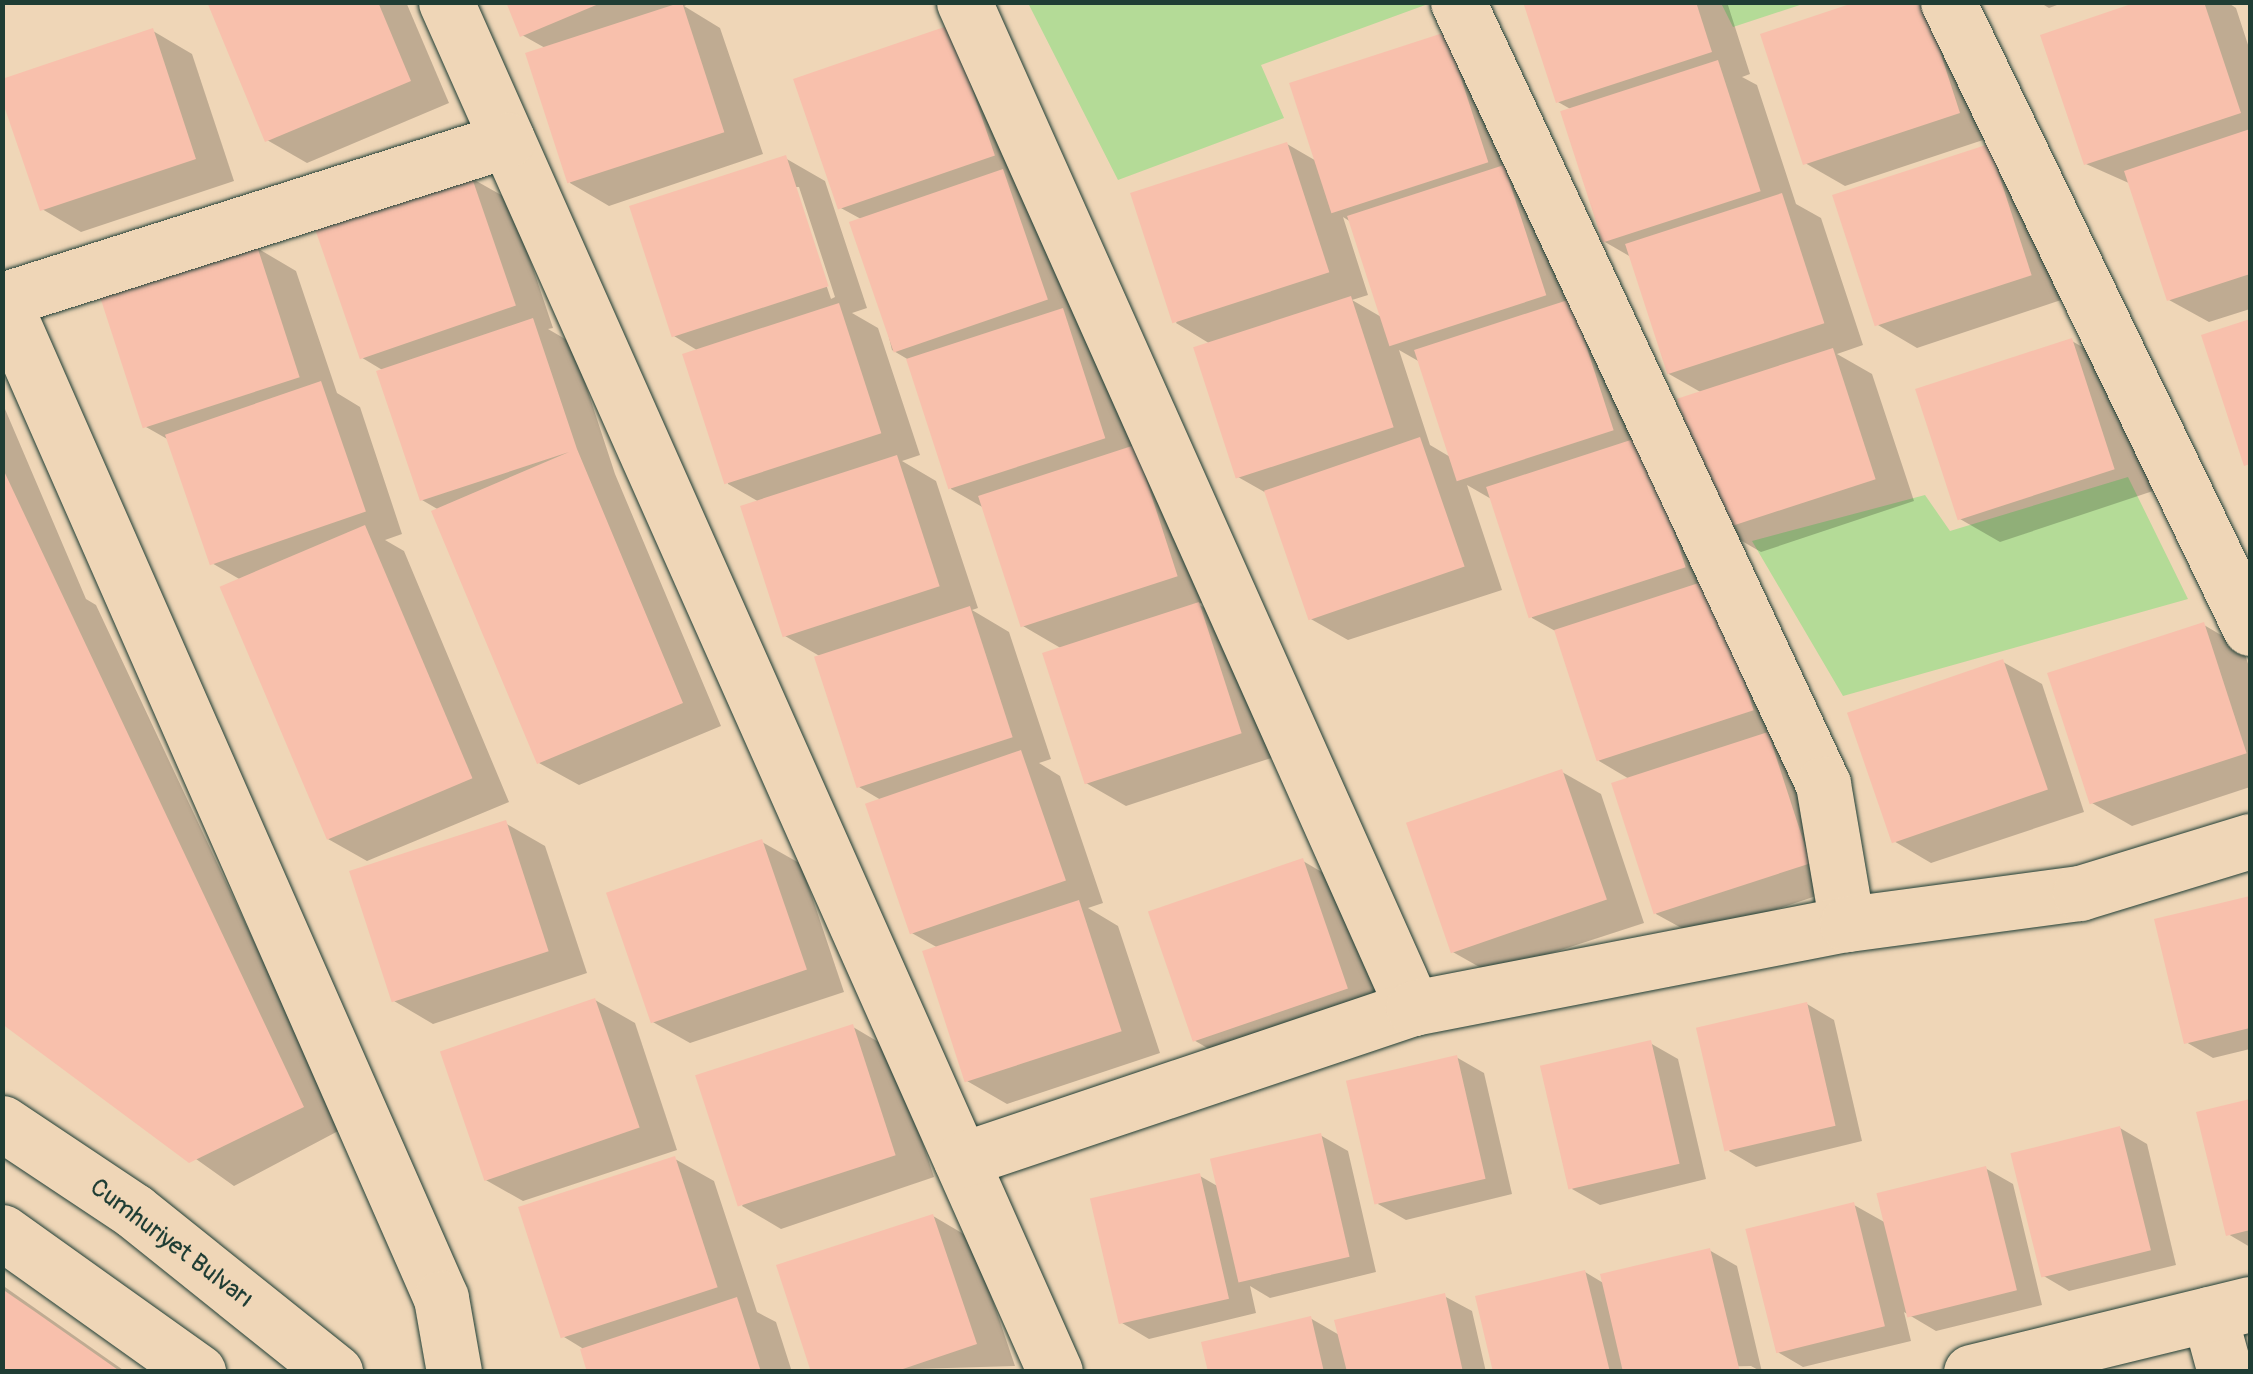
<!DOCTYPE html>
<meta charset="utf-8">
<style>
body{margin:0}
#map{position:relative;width:2253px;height:1374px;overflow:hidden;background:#efd6b7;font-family:Pangolin,sans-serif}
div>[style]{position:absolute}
.green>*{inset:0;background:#b4db97}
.shadow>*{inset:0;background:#0003}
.building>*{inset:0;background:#f8c0ac;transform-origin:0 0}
.roads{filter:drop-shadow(0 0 2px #1f3d34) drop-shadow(0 0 2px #1f3d34)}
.street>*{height:55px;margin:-27.5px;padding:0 27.5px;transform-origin:27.5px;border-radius:27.5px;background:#efd6b7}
.secondary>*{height:55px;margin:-27.5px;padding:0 27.5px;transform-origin:27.5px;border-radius:27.5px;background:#efd6b7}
span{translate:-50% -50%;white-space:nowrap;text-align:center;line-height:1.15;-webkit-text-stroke:8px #efd6b7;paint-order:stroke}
.street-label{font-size:25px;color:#1f3d34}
.frame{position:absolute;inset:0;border:5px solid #1f3d34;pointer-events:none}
</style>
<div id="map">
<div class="green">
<div style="clip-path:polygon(1028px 3px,1427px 2px,1428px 4px,1261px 65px,1284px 118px,1118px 180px)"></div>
<div style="clip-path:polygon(1721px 3px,1806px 3px,1733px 27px)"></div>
<div style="clip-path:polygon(2128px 477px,2188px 599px,1843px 696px,1752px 541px,1925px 495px,1950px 531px)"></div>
</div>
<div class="shadow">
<div style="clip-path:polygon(210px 2px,406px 2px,449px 103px,307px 163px,267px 140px)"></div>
<div style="clip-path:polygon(508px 2px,693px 2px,684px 6px,720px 28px,763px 154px,609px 206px,570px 183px,547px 49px,522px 35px)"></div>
<div style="clip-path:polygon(1526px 2px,1727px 2px,1750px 74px,1742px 77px,1757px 85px,1796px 204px,1821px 218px,1863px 345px,1837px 354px,1872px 374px,1914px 501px,1761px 552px,1721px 529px,1704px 394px,1669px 374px,1631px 257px,1605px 242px,1574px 111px,1558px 102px)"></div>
<div style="clip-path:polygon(1947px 2px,1998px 135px,1845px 186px,1805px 163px)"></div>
<div style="clip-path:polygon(2039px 2px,2065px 2px,2049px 8px)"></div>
<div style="clip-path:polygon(2145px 2px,2227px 2px,2236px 8px,2250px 51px,2250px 309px,2209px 322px,2169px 300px,2131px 184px,2086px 164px)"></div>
<div style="clip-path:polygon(950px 28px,1216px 598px,1198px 604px,1238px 628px,1280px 755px,1126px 806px,1086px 783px,1064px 650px,1023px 626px,984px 508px,951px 489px,909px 360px,892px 350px,861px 219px,839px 207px)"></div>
<div style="clip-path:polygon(153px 31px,192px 54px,234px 181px,81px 232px,42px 209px)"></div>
<div style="clip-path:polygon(evenodd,1445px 34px,1849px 885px,1696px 936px,1656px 914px,1631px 780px,1599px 761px,1557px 632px,1532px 618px,1493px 500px,1467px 485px,1502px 590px,1348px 640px,1309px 618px,1268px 494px,1238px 477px,1212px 345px,1176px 323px,1287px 144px,1318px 162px,1445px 34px,1343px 217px,1351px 222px,1383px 318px,1352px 300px,1368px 295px,1343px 217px,1445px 34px,1399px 350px,1420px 362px,1452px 458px,1430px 445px,1399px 350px)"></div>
<div style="clip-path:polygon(1989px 147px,2070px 297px,1917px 348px,1878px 325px)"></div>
<div style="clip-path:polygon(evenodd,785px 158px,825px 181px,867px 308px,852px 313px,878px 328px,920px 455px,902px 461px,936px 481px,978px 608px,972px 610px,1009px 632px,1051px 759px,1039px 763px,1060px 776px,1103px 903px,1088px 908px,1118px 926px,1160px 1053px,1007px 1104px,967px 1081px,940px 949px,910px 932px,881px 800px,859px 787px,823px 658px,785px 636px,761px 503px,728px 484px,700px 352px,674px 336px,785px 158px,793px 187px,799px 187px,835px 297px,831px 299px,793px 187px)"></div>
<div style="clip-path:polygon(471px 178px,510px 200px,553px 328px,548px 329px,572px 343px,615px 474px,721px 726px,579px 785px,539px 763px,439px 510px,422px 500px,384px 371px,359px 356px)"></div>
<div style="clip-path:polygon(257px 248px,296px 271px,337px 393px,360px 407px,402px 534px,385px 540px,404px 551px,509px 802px,367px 861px,328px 839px,241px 580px,210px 562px,169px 440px,146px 427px)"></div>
<div style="clip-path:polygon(2250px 322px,2250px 467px,2204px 337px)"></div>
<div style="clip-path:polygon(2072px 341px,2111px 364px,2153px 491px,2000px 542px,1960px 519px)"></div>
<div style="clip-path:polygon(2px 402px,86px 599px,96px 605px,342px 1129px,234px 1186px,2px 1021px)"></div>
<div style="clip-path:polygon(2204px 625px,2243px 648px,2250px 670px,2250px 787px,2132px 826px,2092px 803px)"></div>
<div style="clip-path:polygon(2003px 662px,2042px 684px,2084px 812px,1931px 863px,1892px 840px)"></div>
<div style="clip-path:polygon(1562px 772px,1601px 794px,1644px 923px,1490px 973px,1451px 951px)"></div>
<div style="clip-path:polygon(505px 823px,545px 846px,587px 973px,433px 1024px,394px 1001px)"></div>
<div style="clip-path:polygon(762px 842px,801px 864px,844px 992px,690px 1043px,651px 1021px)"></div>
<div style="clip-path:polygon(1303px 861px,1342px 884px,1385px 1011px,1231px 1062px,1192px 1039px)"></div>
<div style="clip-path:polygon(2250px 899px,2250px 1049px,2213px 1058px,2186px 1042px,2158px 921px)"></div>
<div style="clip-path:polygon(595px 1000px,635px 1023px,677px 1150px,523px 1201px,484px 1179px)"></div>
<div style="clip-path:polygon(1807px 1004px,1834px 1020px,1862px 1141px,1756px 1167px,1729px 1151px)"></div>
<div style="clip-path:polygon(853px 1027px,892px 1050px,934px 1177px,781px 1229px,742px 1206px)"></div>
<div style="clip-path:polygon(1650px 1043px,1678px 1059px,1706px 1179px,1600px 1205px,1572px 1189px)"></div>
<div style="clip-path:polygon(1456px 1057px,1484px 1073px,1512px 1194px,1406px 1220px,1378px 1204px)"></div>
<div style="clip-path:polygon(2250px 1101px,2250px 1247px,2228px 1234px,2199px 1114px)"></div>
<div style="clip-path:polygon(2120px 1128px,2147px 1144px,2176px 1265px,2069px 1291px,2042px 1275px)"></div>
<div style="clip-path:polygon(1320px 1135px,1348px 1151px,1376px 1272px,1270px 1298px,1250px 1286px,1256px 1313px,1149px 1339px,1122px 1323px,1200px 1176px,1219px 1187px)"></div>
<div style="clip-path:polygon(675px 1159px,714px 1181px,757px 1312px,776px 1322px,792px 1372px,590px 1372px,582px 1348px,564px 1337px)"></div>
<div style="clip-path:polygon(1985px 1168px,2013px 1184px,2042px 1305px,1936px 1331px,1904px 1312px,1911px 1341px,1803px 1367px,1776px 1351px,1854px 1205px,1886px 1223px)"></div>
<div style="clip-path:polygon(933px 1216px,972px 1239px,1015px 1366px,813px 1372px)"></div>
<div style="clip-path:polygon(1709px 1250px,1737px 1266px,1762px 1372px,1751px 1366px,1496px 1372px,1585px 1272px,1605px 1284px)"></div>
<div style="clip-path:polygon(2px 1285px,126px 1372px,2px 1372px)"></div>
<div style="clip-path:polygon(1444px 1296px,1472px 1311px,1486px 1372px,1210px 1372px,1310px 1318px,1341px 1336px)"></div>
</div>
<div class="building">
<div style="clip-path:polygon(207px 2px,378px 2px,411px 81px,265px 142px)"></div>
<div style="clip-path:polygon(506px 2px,601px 2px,601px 3px,520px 37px)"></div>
<div style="left:682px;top:2px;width:137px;height:165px;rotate:72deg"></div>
<div style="clip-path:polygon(1523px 2px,1696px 2px,1712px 52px,1556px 103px)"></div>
<div style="clip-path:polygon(1856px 2px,1924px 2px,1960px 113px,1803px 165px,1760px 34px)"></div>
<div style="clip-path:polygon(2137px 2px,2204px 2px,2241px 113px,2084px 165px,2040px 35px)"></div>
<div style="left:950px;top:25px;width:138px;height:166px;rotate:71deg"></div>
<div style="clip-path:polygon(153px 28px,196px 159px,40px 211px,2px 100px,2px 79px)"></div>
<div style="left:1446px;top:32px;width:137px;height:165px;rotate:72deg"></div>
<div style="left:1718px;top:60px;width:138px;height:166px;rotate:72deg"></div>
<div style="clip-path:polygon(2250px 129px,2250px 274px,2167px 301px,2124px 171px)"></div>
<div style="left:1287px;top:142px;width:137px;height:165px;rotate:72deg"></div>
<div style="left:1989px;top:144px;width:138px;height:165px;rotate:72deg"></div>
<div style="left:786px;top:155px;width:138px;height:165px;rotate:72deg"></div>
<div style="left:1504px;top:165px;width:137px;height:165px;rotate:72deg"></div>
<div style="left:1003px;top:169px;width:138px;height:163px;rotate:71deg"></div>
<div style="left:471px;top:175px;width:138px;height:165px;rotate:71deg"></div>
<div style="left:1782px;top:193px;width:137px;height:165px;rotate:72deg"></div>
<div style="left:257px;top:246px;width:138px;height:165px;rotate:72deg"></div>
<div style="left:1351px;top:296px;width:138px;height:166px;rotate:72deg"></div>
<div style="left:1571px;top:299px;width:138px;height:165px;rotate:72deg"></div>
<div style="left:839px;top:303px;width:137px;height:165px;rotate:72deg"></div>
<div style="left:1063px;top:308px;width:137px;height:165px;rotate:72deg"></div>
<div style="clip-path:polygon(533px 318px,577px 449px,683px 703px,537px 764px,431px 511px,569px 452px,420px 501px,376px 371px)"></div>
<div style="clip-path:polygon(2250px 319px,2250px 464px,2244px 466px,2201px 335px)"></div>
<div style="left:2072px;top:338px;width:138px;height:165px;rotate:72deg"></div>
<div style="left:1833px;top:348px;width:138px;height:164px;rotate:72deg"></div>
<div style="left:321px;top:381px;width:138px;height:165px;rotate:71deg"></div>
<div style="left:1643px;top:436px;width:138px;height:165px;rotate:72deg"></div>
<div style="left:1420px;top:437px;width:137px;height:165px;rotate:71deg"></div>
<div style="left:1135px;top:445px;width:138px;height:165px;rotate:72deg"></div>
<div style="left:897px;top:455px;width:138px;height:165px;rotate:72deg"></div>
<div style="clip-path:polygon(3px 469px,304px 1107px,189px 1163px,2px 1024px)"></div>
<div style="left:365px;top:525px;width:275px;height:158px;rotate:67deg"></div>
<div style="left:1711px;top:579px;width:138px;height:165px;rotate:72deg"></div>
<div style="left:1199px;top:602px;width:138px;height:165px;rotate:72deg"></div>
<div style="left:970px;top:606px;width:138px;height:164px;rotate:72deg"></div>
<div style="left:2204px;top:622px;width:138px;height:165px;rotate:72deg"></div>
<div style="left:2003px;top:659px;width:138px;height:165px;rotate:71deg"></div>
<div style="left:1768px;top:732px;width:138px;height:165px;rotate:72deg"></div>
<div style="left:1021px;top:750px;width:138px;height:165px;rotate:71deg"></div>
<div style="left:1562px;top:769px;width:138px;height:165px;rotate:71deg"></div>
<div style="left:506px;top:820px;width:138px;height:165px;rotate:72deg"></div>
<div style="left:762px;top:839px;width:138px;height:165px;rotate:71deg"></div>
<div style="left:1303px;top:858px;width:138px;height:164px;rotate:71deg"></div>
<div style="clip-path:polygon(2250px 896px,2250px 1028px,2184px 1044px,2154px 919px)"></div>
<div style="left:1079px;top:900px;width:138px;height:165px;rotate:72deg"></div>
<div style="left:595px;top:998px;width:137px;height:164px;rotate:71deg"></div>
<div style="left:1807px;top:1002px;width:127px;height:114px;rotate:77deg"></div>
<div style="left:853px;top:1024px;width:138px;height:166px;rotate:72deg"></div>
<div style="left:1651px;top:1040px;width:127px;height:114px;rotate:77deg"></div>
<div style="left:1457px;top:1055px;width:127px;height:114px;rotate:77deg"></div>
<div style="clip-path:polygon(2250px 1099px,2250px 1230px,2226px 1236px,2196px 1112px)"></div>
<div style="left:2120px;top:1126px;width:128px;height:113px;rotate:76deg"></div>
<div style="left:1321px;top:1133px;width:127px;height:114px;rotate:77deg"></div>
<div style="left:675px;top:1156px;width:138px;height:165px;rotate:72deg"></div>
<div style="left:1986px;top:1166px;width:128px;height:113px;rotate:76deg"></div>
<div style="left:1200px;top:1173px;width:129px;height:113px;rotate:77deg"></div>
<div style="left:1854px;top:1202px;width:128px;height:112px;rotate:76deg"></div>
<div style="clip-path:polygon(933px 1214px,977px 1344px,894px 1372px,811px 1372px,776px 1265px)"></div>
<div style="clip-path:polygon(1710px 1248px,1740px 1372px,1623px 1372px,1600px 1274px)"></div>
<div style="clip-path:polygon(1585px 1270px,1610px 1372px,1493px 1372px,1475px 1296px)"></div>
<div style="clip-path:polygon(2px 1289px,34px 1311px,121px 1372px,2px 1372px)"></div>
<div style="clip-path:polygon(1445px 1293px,1463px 1372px,1347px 1372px,1334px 1320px)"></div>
<div style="clip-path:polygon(737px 1297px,761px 1372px,587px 1372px,580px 1349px)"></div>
<div style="clip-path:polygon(1311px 1316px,1324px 1372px,1208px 1372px,1201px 1342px)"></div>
</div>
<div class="roads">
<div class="street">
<div style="left:446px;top:2px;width:1499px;rotate:66.03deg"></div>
<div style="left:964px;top:2px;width:1102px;rotate:65.95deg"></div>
<div style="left:1458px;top:2px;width:863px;rotate:64.98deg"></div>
<div style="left:1823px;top:784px;width:142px;rotate:80.3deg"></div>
<div style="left:1948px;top:2px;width:695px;rotate:64.25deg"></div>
<div style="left:2px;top:299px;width:1091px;rotate:66.28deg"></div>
<div style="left:441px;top:1298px;width:75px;rotate:80deg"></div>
<div style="left:2px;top:300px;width:530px;rotate:-17.58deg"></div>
<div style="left:961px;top:1160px;width:477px;rotate:-18.6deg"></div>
<div style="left:1413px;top:1008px;width:442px;rotate:-11deg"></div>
<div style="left:1847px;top:924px;width:235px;rotate:-7.6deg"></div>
<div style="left:2080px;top:893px;width:178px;rotate:-17deg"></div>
<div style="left:2209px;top:1314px;width:60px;rotate:74.6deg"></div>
<div style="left:1971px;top:1372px;width:287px;rotate:-13.7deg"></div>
</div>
<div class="secondary">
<div style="left:2px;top:1123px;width:159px;rotate:33.7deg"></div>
<div style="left:134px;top:1211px;width:258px;rotate:38.7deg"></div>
<div style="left:2px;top:1232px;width:241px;rotate:35.5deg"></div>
</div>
</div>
<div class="street-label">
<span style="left:171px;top:1244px;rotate:37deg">Cumhuriyet Bulvarı</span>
</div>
<div class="frame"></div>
</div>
